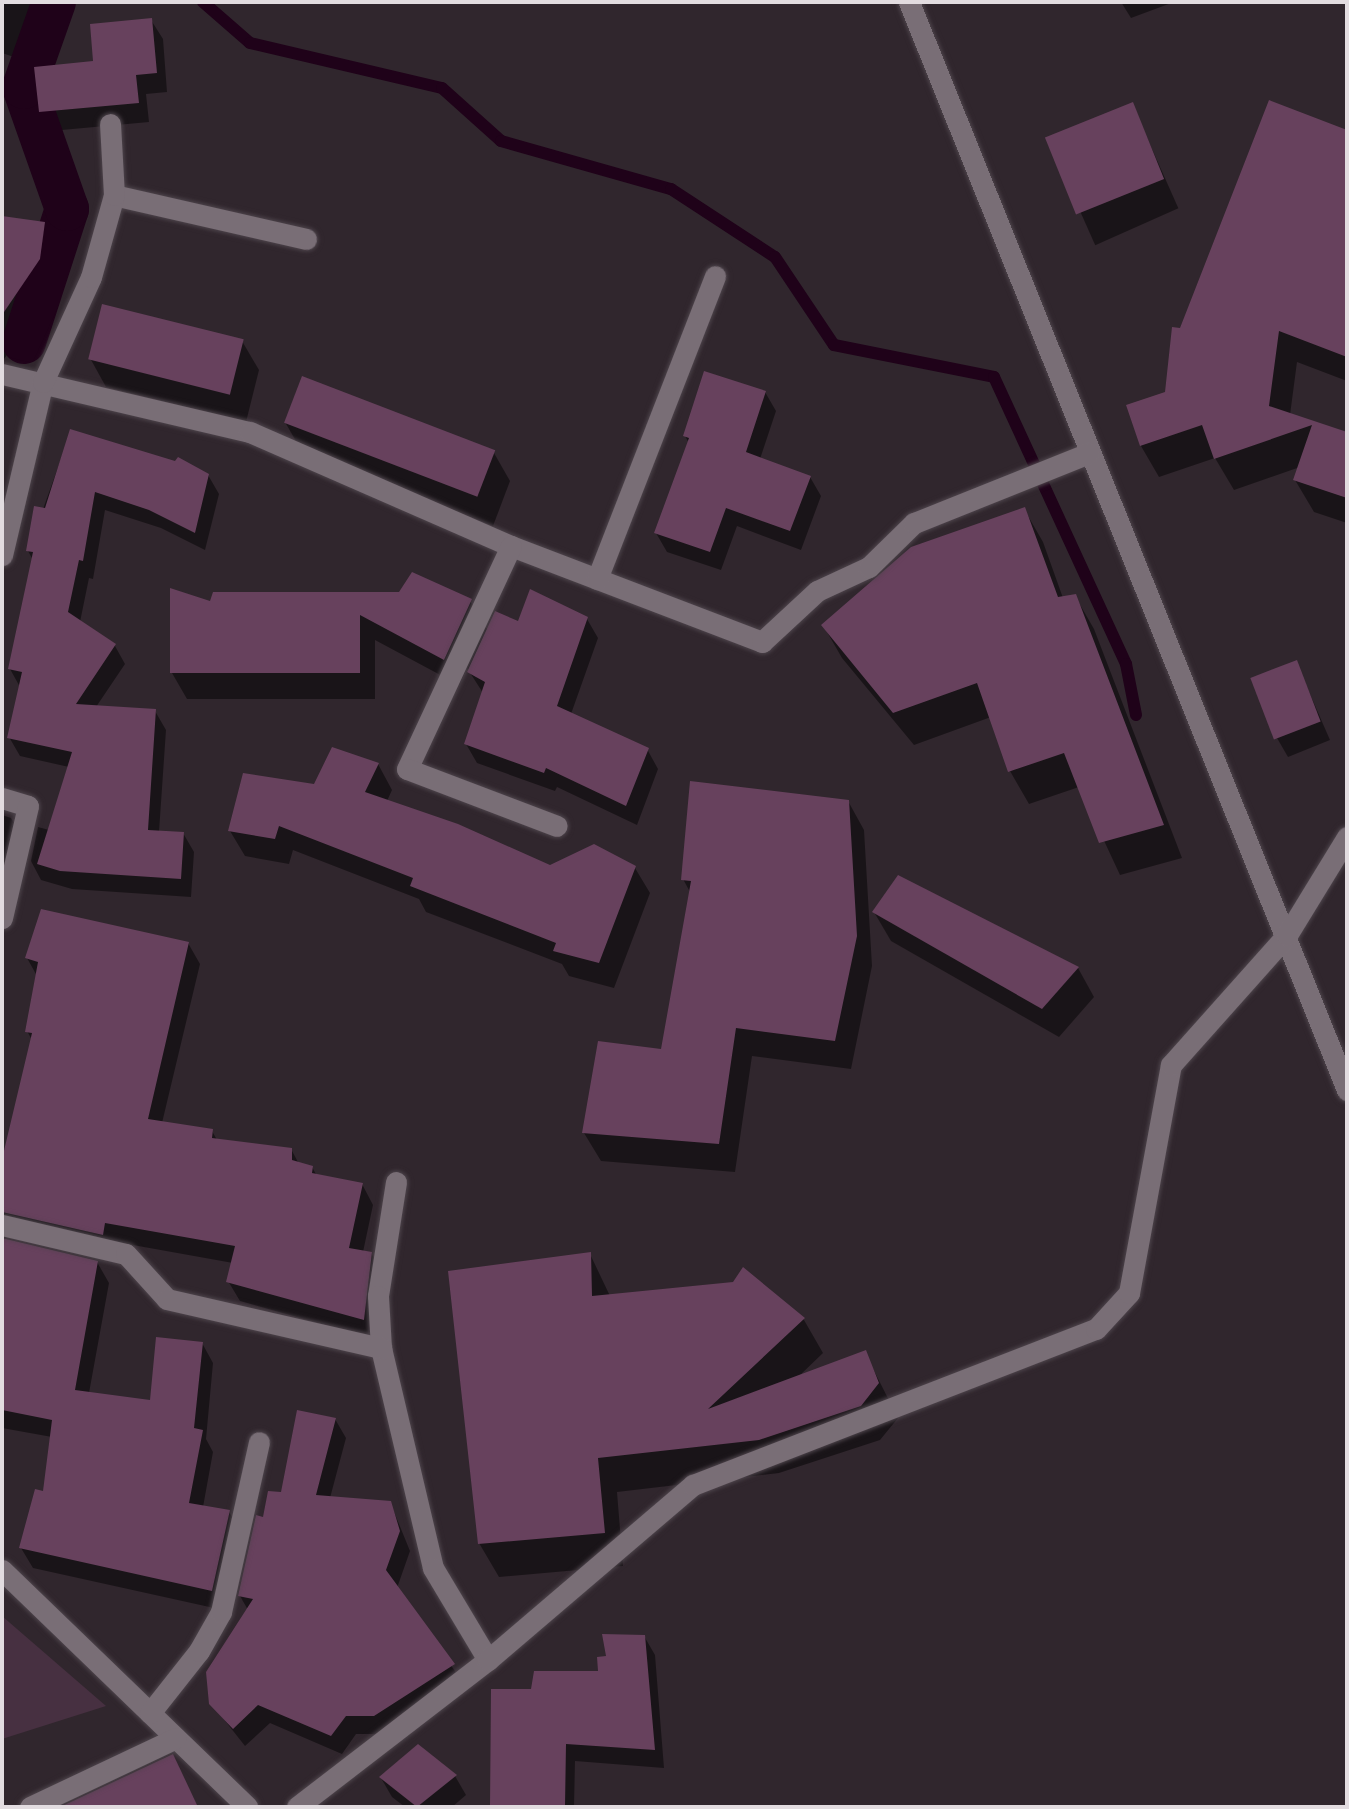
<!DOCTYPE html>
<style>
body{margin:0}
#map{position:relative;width:1349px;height:1809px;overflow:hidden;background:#30262d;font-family:"Playfair Display",serif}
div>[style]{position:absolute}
.green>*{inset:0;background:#473041}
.shadow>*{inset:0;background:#0007;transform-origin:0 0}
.stream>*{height:12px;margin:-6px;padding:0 6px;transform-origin:6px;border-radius:6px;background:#1f0219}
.canal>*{height:44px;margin:-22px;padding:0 22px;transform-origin:22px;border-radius:22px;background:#1f0219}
.building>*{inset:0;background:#67415d;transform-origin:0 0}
.roads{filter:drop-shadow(0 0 2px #4d444b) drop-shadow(0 0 2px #4d444b)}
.minor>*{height:21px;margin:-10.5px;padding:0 10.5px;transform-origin:10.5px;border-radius:10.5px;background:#796e76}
span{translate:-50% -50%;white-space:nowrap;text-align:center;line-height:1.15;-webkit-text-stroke:7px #151114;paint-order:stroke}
.frame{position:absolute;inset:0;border:4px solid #e2dce0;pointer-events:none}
</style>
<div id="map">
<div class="green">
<div style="clip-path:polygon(2px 1616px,106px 1706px,2px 1739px)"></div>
</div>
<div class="shadow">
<div style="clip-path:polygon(2px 2px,33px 2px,17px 58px,2px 53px)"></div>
<div style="clip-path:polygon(1121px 2px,1174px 2px,1131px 18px)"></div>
<div style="clip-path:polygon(151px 20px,163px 39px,167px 92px,146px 94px,149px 122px,51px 131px,40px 112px)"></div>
<div style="clip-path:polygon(1270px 102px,1347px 131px,1347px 381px,1297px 362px,1290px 415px,1347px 434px,1347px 523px,1314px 512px,1295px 480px,1300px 467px,1234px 490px,1215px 458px,1159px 477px,1141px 446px,1128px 406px,1166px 393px,1182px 330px)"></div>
<div style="left:1132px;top:104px;width:114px;height:91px;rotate:66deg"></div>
<div style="clip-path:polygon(2px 218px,44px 224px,59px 251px,54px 286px,2px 362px)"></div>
<div style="clip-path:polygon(242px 341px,259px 370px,246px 422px,106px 387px,90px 358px)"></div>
<div style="clip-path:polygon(765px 392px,776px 411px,760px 459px,810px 477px,821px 496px,801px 550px,737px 526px,721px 570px,667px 552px,656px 533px,689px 443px,685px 436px)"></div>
<div style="clip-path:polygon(285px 422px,494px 453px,510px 481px,493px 526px,301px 450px)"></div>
<div style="clip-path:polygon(71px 431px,208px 475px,219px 494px,205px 550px,161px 528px,105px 510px,93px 579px,89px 578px,80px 622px,115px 646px,125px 664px,96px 707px,155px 711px,166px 730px,159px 832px,183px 833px,194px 852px,191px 897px,72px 889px,41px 880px,31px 861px,38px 827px,49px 830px,69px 767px,20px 756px,9px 737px,20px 687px,10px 669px,33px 560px,28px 551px)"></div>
<div style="clip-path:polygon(1024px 509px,1043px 542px,1063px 598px,1075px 596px,1094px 629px,1182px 858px,1120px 875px,1079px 787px,1029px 804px,1010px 771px,991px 717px,914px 745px,842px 658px,823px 625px)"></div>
<div style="clip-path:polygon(470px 601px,488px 631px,519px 623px,587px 619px,598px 638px,571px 714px,647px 749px,658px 769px,637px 825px,557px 787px,555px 791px,477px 763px,466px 744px,483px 693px,467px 668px,459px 685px,375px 640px,375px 699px,187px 699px,172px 673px,211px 604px)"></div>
<div style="clip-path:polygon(1296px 662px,1330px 740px,1288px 757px,1277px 738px)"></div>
<div style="clip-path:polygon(378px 764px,392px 790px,387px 801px,550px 867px,635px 868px,650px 893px,614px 988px,569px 976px,562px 964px,426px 912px,419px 899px,293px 850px,289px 864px,245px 856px,230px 831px,315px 786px)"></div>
<div style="clip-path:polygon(848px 801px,864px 830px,872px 966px,851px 1069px,752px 1056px,735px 1172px,601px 1161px,584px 1133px,662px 1051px,690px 892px,683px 879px)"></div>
<div style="clip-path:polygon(2px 815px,11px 818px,22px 837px,14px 872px,2px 868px)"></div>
<div style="clip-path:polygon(874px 912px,1078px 968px,1094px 997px,1059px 1037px,891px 941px)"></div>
<div style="clip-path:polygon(188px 943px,200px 964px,162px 1123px,212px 1131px,217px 1140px,291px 1149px,299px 1164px,312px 1167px,317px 1176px,362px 1184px,373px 1205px,363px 1252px,371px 1253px,382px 1273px,375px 1339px,240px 1301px,228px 1281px,233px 1263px,116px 1242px,17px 1232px,2px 1240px,97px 1262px,109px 1283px,89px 1393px,152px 1402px,202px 1343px,213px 1363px,206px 1439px,213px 1452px,203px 1507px,229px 1512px,241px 1532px,223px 1610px,33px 1568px,21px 1548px,44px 1493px,52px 1437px,2px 1428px,2px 1149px,6px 1150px,32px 1040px,27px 1031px,37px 976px,27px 958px)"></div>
<div style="clip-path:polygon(590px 1254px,610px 1296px,734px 1284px,744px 1269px,804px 1320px,823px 1353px,797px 1378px,865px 1353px,898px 1418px,880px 1440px,779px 1473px,617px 1492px,623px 1566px,499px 1577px,479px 1543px)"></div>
<div style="clip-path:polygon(335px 1419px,346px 1438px,330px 1498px,390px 1502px,410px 1551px,397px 1588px,464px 1684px,385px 1734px,356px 1734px,342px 1754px,270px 1723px,245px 1746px,211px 1703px,248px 1610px,240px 1596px,264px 1519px)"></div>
<div style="clip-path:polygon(644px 1636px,655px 1655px,664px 1768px,575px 1761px,574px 1807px,492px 1807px,493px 1691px,533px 1690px,600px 1673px,608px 1657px)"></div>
<div style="clip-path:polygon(172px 1756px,198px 1807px,100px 1807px,94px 1793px)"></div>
<div style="clip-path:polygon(455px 1776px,466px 1795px,452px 1807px,405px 1807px,392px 1797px,381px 1778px)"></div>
</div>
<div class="stream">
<div style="left:203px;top:2px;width:62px;rotate:41.1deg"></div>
<div style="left:250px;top:43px;width:197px;rotate:13.2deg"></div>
<div style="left:442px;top:88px;width:79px;rotate:41.9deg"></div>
<div style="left:501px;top:141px;width:177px;rotate:15.8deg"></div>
<div style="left:671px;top:189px;width:124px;rotate:33.2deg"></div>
<div style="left:775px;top:257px;width:106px;rotate:56.2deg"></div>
<div style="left:834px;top:345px;width:163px;rotate:11.3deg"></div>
<div style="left:994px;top:377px;width:316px;rotate:65.3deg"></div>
<div style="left:1126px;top:664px;width:52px;rotate:78.9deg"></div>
</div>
<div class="canal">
<div style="left:24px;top:342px;width:140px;rotate:-72.1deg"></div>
<div style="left:67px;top:209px;width:129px;rotate:-109.4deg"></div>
<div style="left:24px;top:87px;width:90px;rotate:-70.6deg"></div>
</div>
<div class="building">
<div style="clip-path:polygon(152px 18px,157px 73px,136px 75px,139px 103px,39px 112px,34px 67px,93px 61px,90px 24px)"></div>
<div style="clip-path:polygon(1269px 100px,1347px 130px,1347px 357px,1279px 331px,1269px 406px,1347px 432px,1347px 498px,1293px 480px,1312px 425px,1214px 459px,1202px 425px,1140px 446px,1126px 405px,1165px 392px,1172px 327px,1180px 328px)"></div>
<div style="left:1133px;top:102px;width:83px;height:95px;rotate:68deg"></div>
<div style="clip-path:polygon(2px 216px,45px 222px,40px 259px,2px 315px)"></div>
<div style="left:102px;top:304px;width:146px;height:57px;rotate:14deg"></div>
<div style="clip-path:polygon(704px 371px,766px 391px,746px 452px,811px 476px,790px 531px,726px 508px,710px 552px,654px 533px,689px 438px,683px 436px)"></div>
<div style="left:302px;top:376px;width:207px;height:50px;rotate:21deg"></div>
<div style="clip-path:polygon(70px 429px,175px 461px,178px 457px,209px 474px,195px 533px,149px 510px,95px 492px,83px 561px,79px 560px,68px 612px,116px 644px,76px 704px,156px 709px,148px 830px,184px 832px,181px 879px,60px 871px,37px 864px,72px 752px,7px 738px,22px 672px,8px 669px,33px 552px,26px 551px,34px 506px,45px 508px)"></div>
<div style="clip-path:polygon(1025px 507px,1058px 597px,1076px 594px,1164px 825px,1099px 843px,1064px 753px,1008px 772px,977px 683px,893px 713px,821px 625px,911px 547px)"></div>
<div style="clip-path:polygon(412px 572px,472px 599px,444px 660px,360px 615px,360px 673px,170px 673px,170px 588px,210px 601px,213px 592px,399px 592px)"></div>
<div style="clip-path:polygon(530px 589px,588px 617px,557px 706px,649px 748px,626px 806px,546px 768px,544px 773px,464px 744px,485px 682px,467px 672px,495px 611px,518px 621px)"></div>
<div style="left:1297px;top:660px;width:66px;height:50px;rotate:69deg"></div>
<div style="clip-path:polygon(332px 747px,379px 763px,365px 792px,458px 824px,550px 865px,594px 844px,636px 866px,599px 963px,553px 951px,556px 943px,410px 886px,413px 878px,279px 826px,275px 839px,228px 831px,243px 773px,314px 784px)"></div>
<div style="clip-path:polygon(690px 781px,849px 800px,857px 936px,835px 1041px,736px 1028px,719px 1144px,582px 1133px,598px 1041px,661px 1049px,691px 881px,681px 880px)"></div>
<div style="clip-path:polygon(898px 875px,1079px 967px,1042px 1009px,872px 912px)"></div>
<div style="clip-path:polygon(41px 909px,189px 942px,148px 1119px,213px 1129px,212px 1138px,292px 1148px,292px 1160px,313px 1166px,312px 1173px,363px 1183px,349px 1248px,372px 1252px,364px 1320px,226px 1282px,235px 1246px,105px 1223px,103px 1235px,2px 1212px,2px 1159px,32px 1033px,25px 1032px,38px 962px,25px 958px)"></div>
<div style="clip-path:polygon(2px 1238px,98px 1261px,75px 1390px,150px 1400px,156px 1337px,203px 1342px,194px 1428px,203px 1430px,189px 1503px,230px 1510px,212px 1591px,19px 1548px,35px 1489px,43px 1491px,52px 1420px,2px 1410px)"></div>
<div style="clip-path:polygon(591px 1252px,592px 1296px,733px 1282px,743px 1267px,805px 1318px,708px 1409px,866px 1350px,879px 1383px,861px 1406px,759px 1440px,598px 1458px,605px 1533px,478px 1544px,448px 1271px)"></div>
<div style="clip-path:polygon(297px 1410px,336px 1418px,316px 1495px,391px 1501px,400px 1531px,386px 1570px,455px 1664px,374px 1716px,346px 1716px,331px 1736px,258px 1705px,233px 1729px,209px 1704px,206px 1672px,253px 1599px,238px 1596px,256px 1515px,263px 1517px,268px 1491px,281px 1492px)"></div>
<div style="clip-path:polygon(602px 1634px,645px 1635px,655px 1750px,566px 1744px,565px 1807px,490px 1807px,491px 1689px,531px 1689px,534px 1671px,598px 1671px,597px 1657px,606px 1656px)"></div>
<div style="clip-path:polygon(418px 1744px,457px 1775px,417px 1807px,379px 1777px)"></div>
<div style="clip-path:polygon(173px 1754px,198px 1807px,60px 1807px)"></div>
</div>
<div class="roads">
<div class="minor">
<div style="left:909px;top:2px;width:1173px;rotate:68.07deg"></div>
<div style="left:114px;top:195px;width:197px;rotate:12.9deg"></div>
<div style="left:2px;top:374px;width:255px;rotate:13.2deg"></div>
<div style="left:250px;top:432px;width:285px;rotate:23.6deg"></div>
<div style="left:511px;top:546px;width:269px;rotate:20.9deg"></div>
<div style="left:762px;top:642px;width:75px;rotate:-42.8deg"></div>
<div style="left:817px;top:591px;width:57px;rotate:-24.8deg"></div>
<div style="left:869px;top:567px;width:63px;rotate:-44.4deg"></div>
<div style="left:914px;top:523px;width:188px;rotate:-21.8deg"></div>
<div style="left:511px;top:546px;width:246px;rotate:115deg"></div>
<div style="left:407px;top:769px;width:160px;rotate:20.8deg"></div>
<div style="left:2px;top:555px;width:178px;rotate:-76.7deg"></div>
<div style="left:43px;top:382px;width:115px;rotate:-65.4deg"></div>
<div style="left:91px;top:277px;width:85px;rotate:-74.3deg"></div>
<div style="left:114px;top:195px;width:71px;rotate:-93.2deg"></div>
<div style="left:597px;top:579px;width:325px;rotate:-68.7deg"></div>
<div style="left:2px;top:798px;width:27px;rotate:17deg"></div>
<div style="left:28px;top:806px;width:115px;rotate:103.1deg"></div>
<div style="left:396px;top:1182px;width:115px;rotate:99deg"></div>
<div style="left:378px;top:1296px;width:52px;rotate:86.7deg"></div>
<div style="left:381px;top:1348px;width:226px;rotate:76.7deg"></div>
<div style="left:433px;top:1568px;width:107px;rotate:59.1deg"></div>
<div style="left:2px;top:1225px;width:127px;rotate:13.2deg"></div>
<div style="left:126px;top:1254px;width:61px;rotate:47.7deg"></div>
<div style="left:167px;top:1299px;width:220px;rotate:12.9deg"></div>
<div style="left:2px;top:1570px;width:341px;rotate:44deg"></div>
<div style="left:150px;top:1713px;width:79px;rotate:-51.7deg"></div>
<div style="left:199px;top:1651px;width:45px;rotate:-60.6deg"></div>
<div style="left:221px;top:1612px;width:174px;rotate:-77.4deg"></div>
<div style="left:30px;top:1807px;width:161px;rotate:-25.3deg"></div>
<div style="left:297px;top:1807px;width:241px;rotate:-37.6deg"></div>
<div style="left:488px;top:1660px;width:270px;rotate:-40.5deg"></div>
<div style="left:693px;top:1485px;width:432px;rotate:-21.2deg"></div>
<div style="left:1096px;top:1329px;width:49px;rotate:-47.5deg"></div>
<div style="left:1129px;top:1293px;width:232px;rotate:-79.6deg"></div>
<div style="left:1171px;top:1065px;width:174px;rotate:-48.3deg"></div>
<div style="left:1287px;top:935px;width:115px;rotate:-58.5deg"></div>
</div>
</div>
<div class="frame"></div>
</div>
